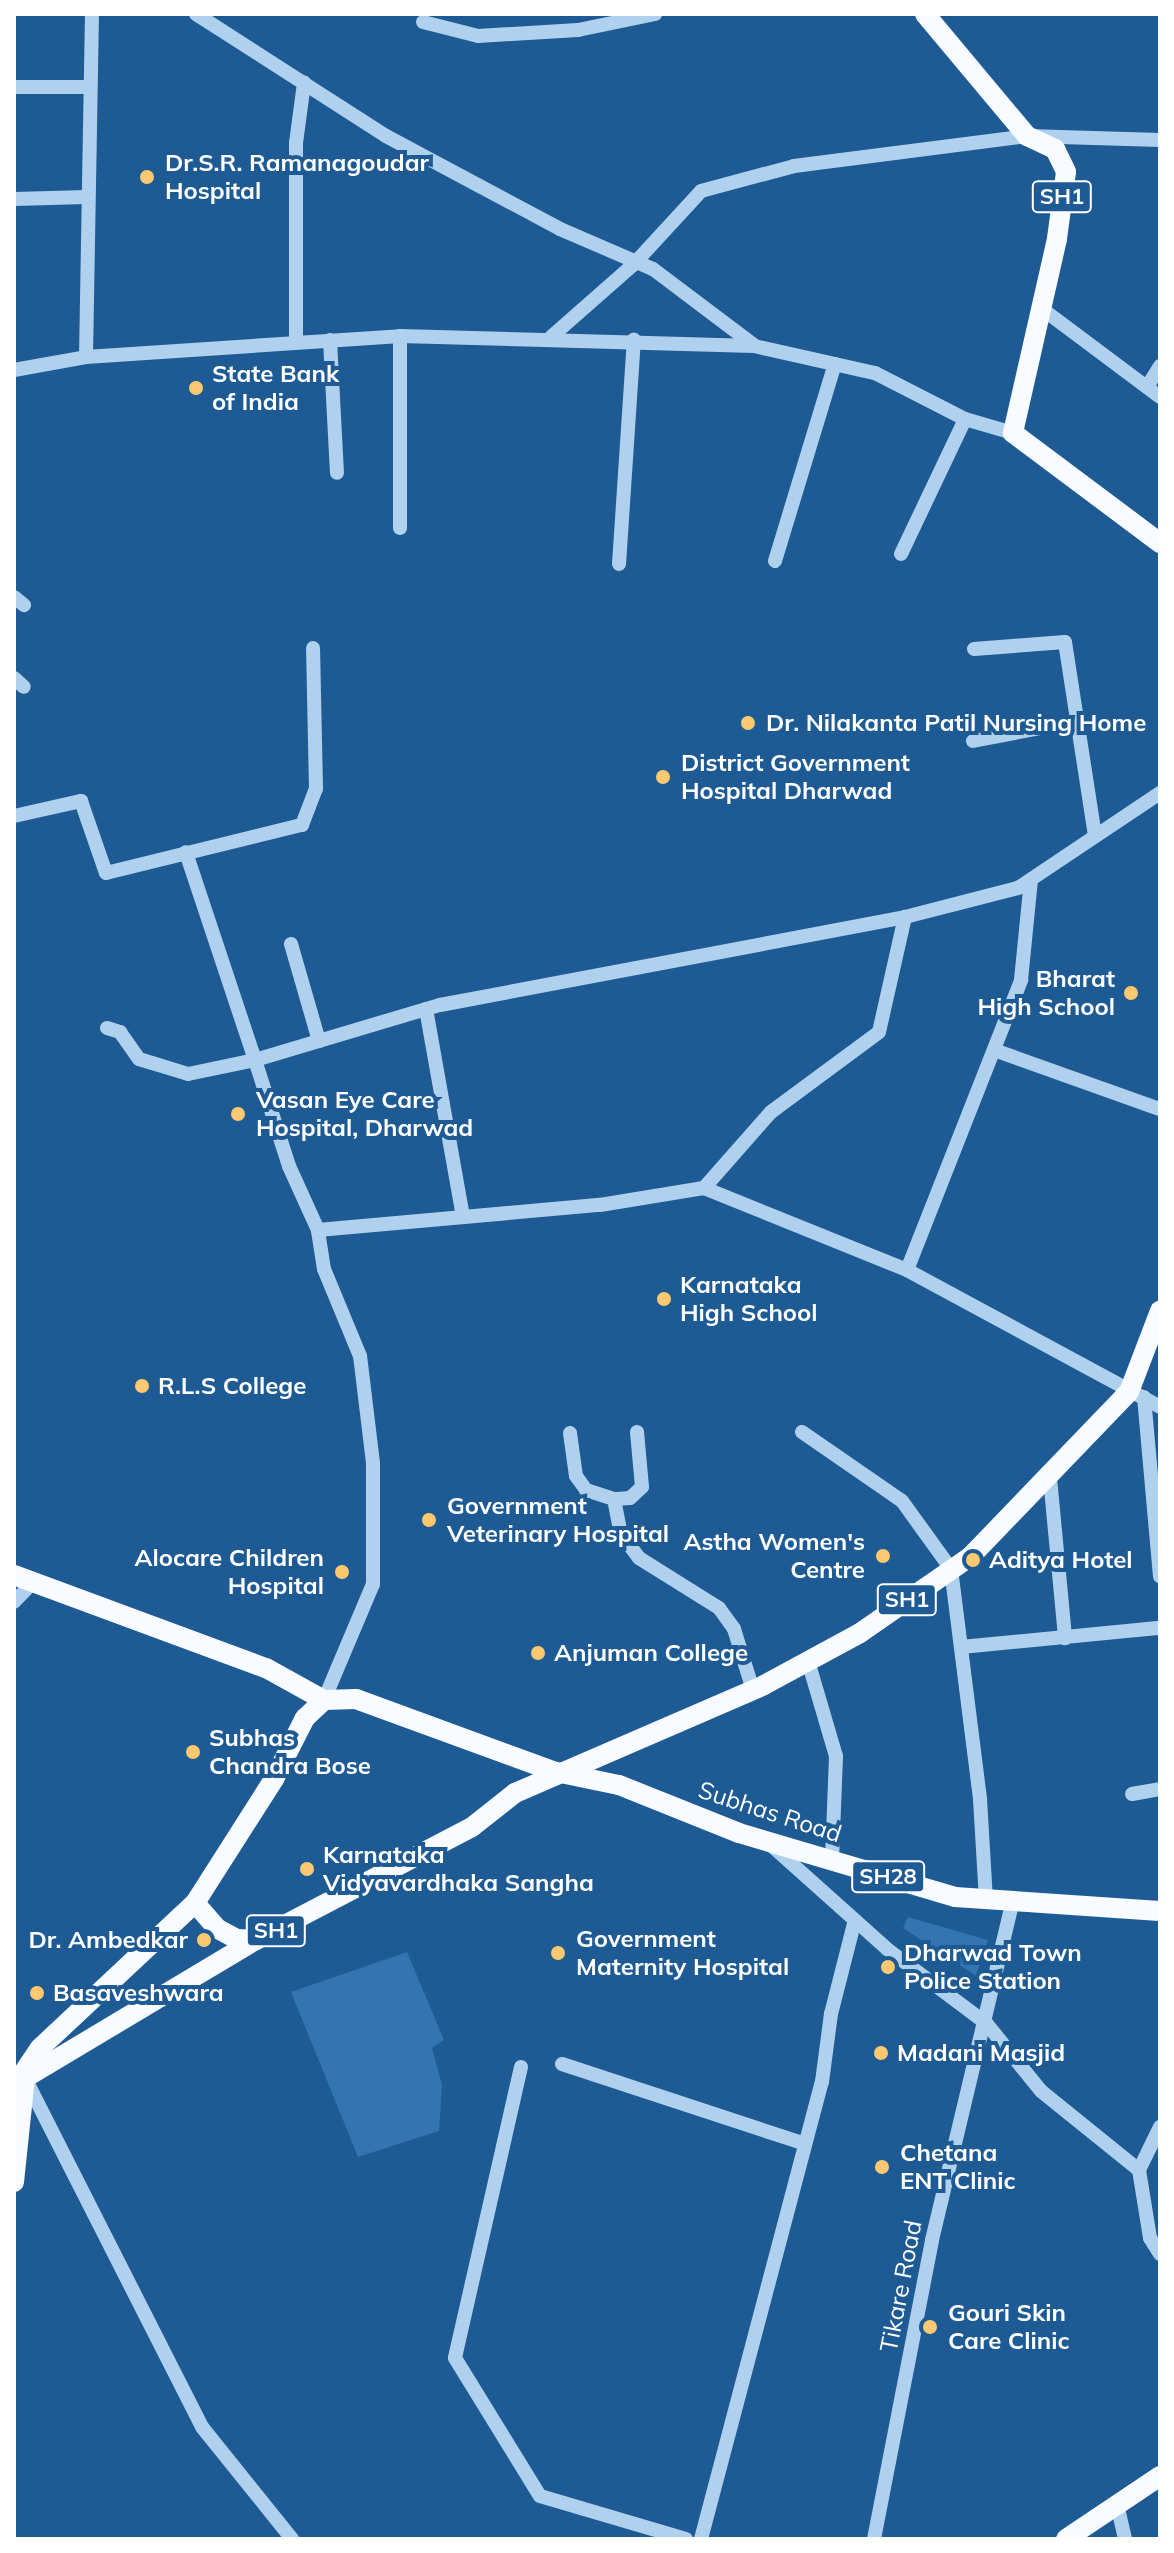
<!DOCTYPE html>
<style>
body{margin:0}
#map{position:relative;width:1174px;height:2553px;overflow:hidden;background:#1e5b94;font-family:Mulish,sans-serif}
div>[style]{position:absolute}
.green>*{inset:0;background:#3275b1}
.minor>*{height:14px;margin:-7px;padding:0 7px;transform-origin:7px;border-radius:7px;background:#b0d1ee}
.major>*{height:20px;margin:-10px;padding:0 10px;transform-origin:10px;border-radius:10px;background:#f8fbff}
.dots>*{width:22px;height:22px;translate:-50% -50%;box-sizing:border-box;border:4px solid #1e5b94;border-radius:50%}
span{translate:-50% -50%;white-space:nowrap;text-align:center;line-height:1.15;-webkit-text-stroke:8px #1e5b94;paint-order:stroke}
.shield-label span{padding:2px 6px;background:#1e5b94;border:2px solid;border-radius:6px;-webkit-text-stroke-width:0}
.shield-label{font-size:22px;color:#fff;font-weight:700}
.poi-label{font-size:24px;color:#fff;font-weight:700}
.left{translate:0 -50%;text-align:left}
.right{translate:-100% -50%;text-align:right}
.street-label{font-size:24px;color:#fff}
.frame{position:absolute;inset:0;border:16px solid #fff;pointer-events:none}
</style>
<div id="map">
<div class="green">
<div style="clip-path:polygon(908px 1917px,988px 1940px,976px 1976px,903px 1928px)"></div>
<div style="clip-path:polygon(407px 1952px,444px 2040px,432px 2048px,442px 2085px,439px 2131px,358px 2157px,291px 1992px)"></div>
</div>
<div class="minor">
<div style="left:196px;top:14px;width:226px;rotate:32.7deg"></div>
<div style="left:386px;top:136px;width:197px;rotate:28.1deg"></div>
<div style="left:560px;top:229px;width:101px;rotate:23.3deg"></div>
<div style="left:653px;top:269px;width:126px;rotate:37deg"></div>
<div style="left:423px;top:22px;width:57px;rotate:14.3deg"></div>
<div style="left:478px;top:36px;width:100px;rotate:-3.4deg"></div>
<div style="left:578px;top:30px;width:79px;rotate:-11.7deg"></div>
<div style="left:14px;top:87px;width:74px"></div>
<div style="left:14px;top:199px;width:73px;rotate:-1.6deg"></div>
<div style="left:1041px;top:308px;width:149px;rotate:36.8deg"></div>
<div style="left:400px;top:336px;width:192px;rotate:90deg"></div>
<div style="left:551px;top:337px;width:109px;rotate:-41.3deg"></div>
<div style="left:633px;top:265px;width:100px;rotate:-47.4deg"></div>
<div style="left:701px;top:191px;width:96px;rotate:-15deg"></div>
<div style="left:794px;top:166px;width:235px;rotate:-7.3deg"></div>
<div style="left:1027px;top:136px;width:133px;rotate:1.7deg"></div>
<div style="left:330px;top:340px;width:133px;rotate:87deg"></div>
<div style="left:296px;top:342px;width:199px;rotate:-90deg"></div>
<div style="left:296px;top:143px;width:61px;rotate:-82.4deg"></div>
<div style="left:86px;top:357px;width:343px;rotate:-89deg"></div>
<div style="left:14px;top:370px;width:73px;rotate:-10.2deg"></div>
<div style="left:86px;top:357px;width:315px;rotate:-3.8deg"></div>
<div style="left:400px;top:336px;width:354px;rotate:1.6deg"></div>
<div style="left:754px;top:346px;width:124px;rotate:12.6deg"></div>
<div style="left:875px;top:373px;width:101px;rotate:27.1deg"></div>
<div style="left:965px;top:419px;width:50px;rotate:16.3deg"></div>
<div style="left:1147px;top:387px;width:25px;rotate:-58deg"></div>
<div style="left:901px;top:554px;width:149px;rotate:-64.6deg"></div>
<div style="left:775px;top:561px;width:206px;rotate:-73.1deg"></div>
<div style="left:619px;top:564px;width:225px;rotate:-86.2deg"></div>
<div style="left:14px;top:597px;width:13px;rotate:39deg"></div>
<div style="left:974px;top:649px;width:91px;rotate:-4.4deg"></div>
<div style="left:1065px;top:642px;width:196px;rotate:81.2deg"></div>
<div style="left:14px;top:678px;width:13px;rotate:42deg"></div>
<div style="left:973px;top:741px;width:106px;rotate:-10.9deg"></div>
<div style="left:14px;top:816px;width:69px;rotate:-12.6deg"></div>
<div style="left:81px;top:801px;width:76px;rotate:70.9deg"></div>
<div style="left:106px;top:873px;width:202px;rotate:-13.8deg"></div>
<div style="left:302px;top:825px;width:39px;rotate:-69deg"></div>
<div style="left:316px;top:789px;width:141px;rotate:-91.2deg"></div>
<div style="left:291px;top:944px;width:101px;rotate:73.9deg"></div>
<div style="left:426px;top:1009px;width:211px;rotate:79.9deg"></div>
<div style="left:107px;top:1028px;width:14px;rotate:17deg"></div>
<div style="left:120px;top:1032px;width:33px;rotate:55deg"></div>
<div style="left:139px;top:1059px;width:51px;rotate:17deg"></div>
<div style="left:188px;top:1074px;width:68px;rotate:-11.8deg"></div>
<div style="left:255px;top:1060px;width:219px;rotate:-108.4deg"></div>
<div style="left:994px;top:1050px;width:176px;rotate:19.6deg"></div>
<div style="left:704px;top:1188px;width:101px;rotate:-48.6deg"></div>
<div style="left:771px;top:1112px;width:134px;rotate:-36.5deg"></div>
<div style="left:879px;top:1032px;width:118px;rotate:-77.3deg"></div>
<div style="left:318px;top:1230px;width:283px;rotate:-5.1deg"></div>
<div style="left:600px;top:1205px;width:105px;rotate:-9.3deg"></div>
<div style="left:704px;top:1188px;width:219px;rotate:22deg"></div>
<div style="left:907px;top:1270px;width:288px;rotate:28.4deg"></div>
<div style="left:907px;top:1270px;width:312px;rotate:-68.5deg"></div>
<div style="left:1021px;top:980px;width:100px;rotate:-84.3deg"></div>
<div style="left:1144px;top:1397px;width:180px;rotate:84.9deg"></div>
<div style="left:637px;top:1432px;width:55px;rotate:84.8deg"></div>
<div style="left:642px;top:1487px;width:16px;rotate:137deg"></div>
<div style="left:630px;top:1498px;width:16px;rotate:176deg"></div>
<div style="left:614px;top:1499px;width:36px;rotate:79deg"></div>
<div style="left:621px;top:1534px;width:30px;rotate:53deg"></div>
<div style="left:639px;top:1558px;width:94px;rotate:32deg"></div>
<div style="left:719px;top:1608px;width:26px;rotate:54deg"></div>
<div style="left:734px;top:1629px;width:64px;rotate:72.7deg"></div>
<div style="left:802px;top:1432px;width:121px;rotate:34.6deg"></div>
<div style="left:902px;top:1501px;width:84px;rotate:54.2deg"></div>
<div style="left:951px;top:1569px;width:232px;rotate:82.8deg"></div>
<div style="left:980px;top:1799px;width:102px;rotate:86.6deg"></div>
<div style="left:570px;top:1433px;width:43px;rotate:82.1deg"></div>
<div style="left:576px;top:1476px;width:17px;rotate:54deg"></div>
<div style="left:586px;top:1490px;width:29px;rotate:18deg"></div>
<div style="left:1050px;top:1478px;width:161px;rotate:84.6deg"></div>
<div style="left:14px;top:1602px;width:28px;rotate:-46deg"></div>
<div style="left:961px;top:1647px;width:200px;rotate:-5.5deg"></div>
<div style="left:808px;top:1661px;width:99px;rotate:73.6deg"></div>
<div style="left:836px;top:1756px;width:105px;rotate:92.2deg"></div>
<div style="left:324px;top:1700px;width:126px;rotate:-67.1deg"></div>
<div style="left:373px;top:1584px;width:121px;rotate:-90deg"></div>
<div style="left:373px;top:1463px;width:108px;rotate:-96.9deg"></div>
<div style="left:360px;top:1356px;width:94px;rotate:-112.5deg"></div>
<div style="left:324px;top:1269px;width:39px;rotate:-99deg"></div>
<div style="left:318px;top:1230px;width:70px;rotate:-114.4deg"></div>
<div style="left:289px;top:1166px;width:111px;rotate:-107.8deg"></div>
<div style="left:255px;top:1060px;width:193px;rotate:-16.6deg"></div>
<div style="left:440px;top:1005px;width:473px;rotate:-10.7deg"></div>
<div style="left:905px;top:917px;width:117px;rotate:-14.4deg"></div>
<div style="left:1018px;top:888px;width:171px;rotate:-33.8deg"></div>
<div style="left:1132px;top:1794px;width:28px;rotate:-10deg"></div>
<div style="left:772px;top:1846px;width:154px;rotate:41.8deg"></div>
<div style="left:887px;top:1949px;width:124px;rotate:36.8deg"></div>
<div style="left:986px;top:2023px;width:87px;rotate:51deg"></div>
<div style="left:1041px;top:2091px;width:126px;rotate:38.9deg"></div>
<div style="left:1139px;top:2170px;width:69px;rotate:80.8deg"></div>
<div style="left:1150px;top:2238px;width:19px;rotate:58deg"></div>
<div style="left:562px;top:2064px;width:256px;rotate:18.2deg"></div>
<div style="left:521px;top:2067px;width:298px;rotate:102.8deg"></div>
<div style="left:455px;top:2358px;width:162px;rotate:58.4deg"></div>
<div style="left:540px;top:2496px;width:152px;rotate:16.4deg"></div>
<div style="left:25px;top:2078px;width:391px;rotate:63.1deg"></div>
<div style="left:202px;top:2427px;width:144px;rotate:51.2deg"></div>
<div style="left:1139px;top:2170px;width:48px;rotate:-64deg"></div>
<div style="left:1117px;top:2504px;width:36px;rotate:77deg"></div>
<div style="left:701px;top:2539px;width:473px;rotate:-75.2deg"></div>
<div style="left:822px;top:2082px;width:69px;rotate:-82.5deg"></div>
<div style="left:831px;top:2014px;width:97px;rotate:-75.7deg"></div>
<div style="left:874px;top:2539px;width:305px;rotate:-79deg"></div>
<div style="left:932px;top:2240px;width:345px;rotate:-76.6deg"></div>
</div>
<div class="major">
<div style="left:925px;top:14px;width:159px;rotate:50.1deg"></div>
<div style="left:1027px;top:136px;width:31px;rotate:25deg"></div>
<div style="left:1055px;top:149px;width:25px;rotate:64deg"></div>
<div style="left:1066px;top:172px;width:68px;rotate:97.7deg"></div>
<div style="left:1057px;top:239px;width:199px;rotate:102.8deg"></div>
<div style="left:1013px;top:433px;width:184px;rotate:36.8deg"></div>
<div style="left:14px;top:1575px;width:269px;rotate:20.3deg"></div>
<div style="left:266px;top:1668px;width:66px;rotate:28.9deg"></div>
<div style="left:324px;top:1700px;width:32px;rotate:-2deg"></div>
<div style="left:356px;top:1699px;width:213px;rotate:20.1deg"></div>
<div style="left:556px;top:1772px;width:64px;rotate:11.7deg"></div>
<div style="left:619px;top:1785px;width:129px;rotate:21.8deg"></div>
<div style="left:739px;top:1833px;width:225px;rotate:16.5deg"></div>
<div style="left:955px;top:1897px;width:205px;rotate:3.9deg"></div>
<div style="left:195px;top:1903px;width:35px;rotate:49deg"></div>
<div style="left:218px;top:1929px;width:21px;rotate:28deg"></div>
<div style="left:237px;top:1939px;width:19px;rotate:3deg"></div>
<div style="left:19px;top:2079px;width:37px;rotate:-56deg"></div>
<div style="left:40px;top:2048px;width:212px;rotate:-43.1deg"></div>
<div style="left:195px;top:1903px;width:147px;rotate:-57.5deg"></div>
<div style="left:274px;top:1779px;width:68px;rotate:-63.1deg"></div>
<div style="left:305px;top:1718px;width:26px;rotate:-43deg"></div>
<div style="left:14px;top:2182px;width:105px;rotate:-84deg"></div>
<div style="left:25px;top:2078px;width:269px;rotate:-30.9deg"></div>
<div style="left:256px;top:1940px;width:244px;rotate:-27.6deg"></div>
<div style="left:472px;top:1827px;width:55px;rotate:-38.3deg"></div>
<div style="left:515px;top:1793px;width:271px;rotate:-23.4deg"></div>
<div style="left:764px;top:1685px;width:109px;rotate:-28.4deg"></div>
<div style="left:860px;top:1633px;width:135px;rotate:-34.7deg"></div>
<div style="left:971px;top:1556px;width:228px;rotate:-46.1deg"></div>
<div style="left:1129px;top:1392px;width:87px;rotate:-69.1deg"></div>
<div style="left:1066px;top:2539px;width:113px;rotate:-33.8deg"></div>
</div>
<div class="dots">
<div style="left:147px;top:177px;background:#fdc970"></div>
<div style="left:196px;top:388px;background:#fdc970"></div>
<div style="left:748px;top:723px;background:#fdc970"></div>
<div style="left:663px;top:777px;background:#fdc970"></div>
<div style="left:1131px;top:993px;background:#fdc970"></div>
<div style="left:238px;top:1114px;background:#fdc970"></div>
<div style="left:664px;top:1299px;background:#fdc970"></div>
<div style="left:142px;top:1386px;background:#fdc970"></div>
<div style="left:429px;top:1520px;background:#fdc970"></div>
<div style="left:883px;top:1556px;background:#fdc970"></div>
<div style="left:973px;top:1560px;background:#fdc970"></div>
<div style="left:342px;top:1572px;background:#fdc970"></div>
<div style="left:538px;top:1653px;background:#fdc970"></div>
<div style="left:193px;top:1752px;background:#fdc970"></div>
<div style="left:307px;top:1869px;background:#fdc970"></div>
<div style="left:204px;top:1940px;background:#fdc970"></div>
<div style="left:558px;top:1953px;background:#fdc970"></div>
<div style="left:888px;top:1967px;background:#fdc970"></div>
<div style="left:37px;top:1993px;background:#fdc970"></div>
<div style="left:881px;top:2053px;background:#fdc970"></div>
<div style="left:882px;top:2167px;background:#fdc970"></div>
<div style="left:930px;top:2327px;background:#fdc970"></div>
</div>
<div class="shield-label">
<span style="left:1062px;top:197px">SH1</span>
<span style="left:907px;top:1600px">SH1</span>
<span style="left:888px;top:1877px">SH28</span>
<span style="left:276px;top:1931px">SH1</span>
</div>
<div class="poi-label">
<span class="left" style="left:165px;top:177px">Dr.S.R. Ramanagoudar<br>Hospital</span>
<span class="left" style="left:212px;top:388px">State Bank<br>of India</span>
<span class="left" style="left:766px;top:723px">Dr. Nilakanta Patil Nursing Home</span>
<span class="left" style="left:681px;top:777px">District Government<br>Hospital Dharwad</span>
<span class="right" style="left:1115px;top:993px">Bharat<br>High School</span>
<span class="left" style="left:256px;top:1114px">Vasan Eye Care<br>Hospital, Dharwad</span>
<span class="left" style="left:680px;top:1299px">Karnataka<br>High School</span>
<span class="left" style="left:158px;top:1386px">R.L.S College</span>
<span class="left" style="left:447px;top:1520px">Government<br>Veterinary Hospital</span>
<span class="right" style="left:865px;top:1556px">Astha Women's<br>Centre</span>
<span class="right" style="left:324px;top:1572px">Alocare Children<br>Hospital</span>
<span class="left" style="left:989px;top:1560px">Aditya Hotel</span>
<span class="left" style="left:554px;top:1653px">Anjuman College</span>
<span class="left" style="left:209px;top:1752px">Subhas<br>Chandra Bose</span>
<span class="left" style="left:323px;top:1869px">Karnataka<br>Vidyavardhaka Sangha</span>
<span class="left" style="left:576px;top:1953px">Government<br>Maternity Hospital</span>
<span class="right" style="left:188px;top:1940px">Dr. Ambedkar</span>
<span class="left" style="left:904px;top:1967px">Dharwad Town<br>Police Station</span>
<span class="left" style="left:53px;top:1993px">Basaveshwara</span>
<span class="left" style="left:897px;top:2053px">Madani Masjid</span>
<span class="left" style="left:900px;top:2167px">Chetana<br>ENT Clinic</span>
<span class="left" style="left:948px;top:2327px">Gouri Skin<br>Care Clinic</span>
</div>
<div class="street-label">
<span style="left:770px;top:1812px;rotate:18deg">Subhas Road</span>
<span style="left:901px;top:2286px;rotate:-79deg">Tikare Road</span>
</div>
<div class="frame"></div>
</div>
